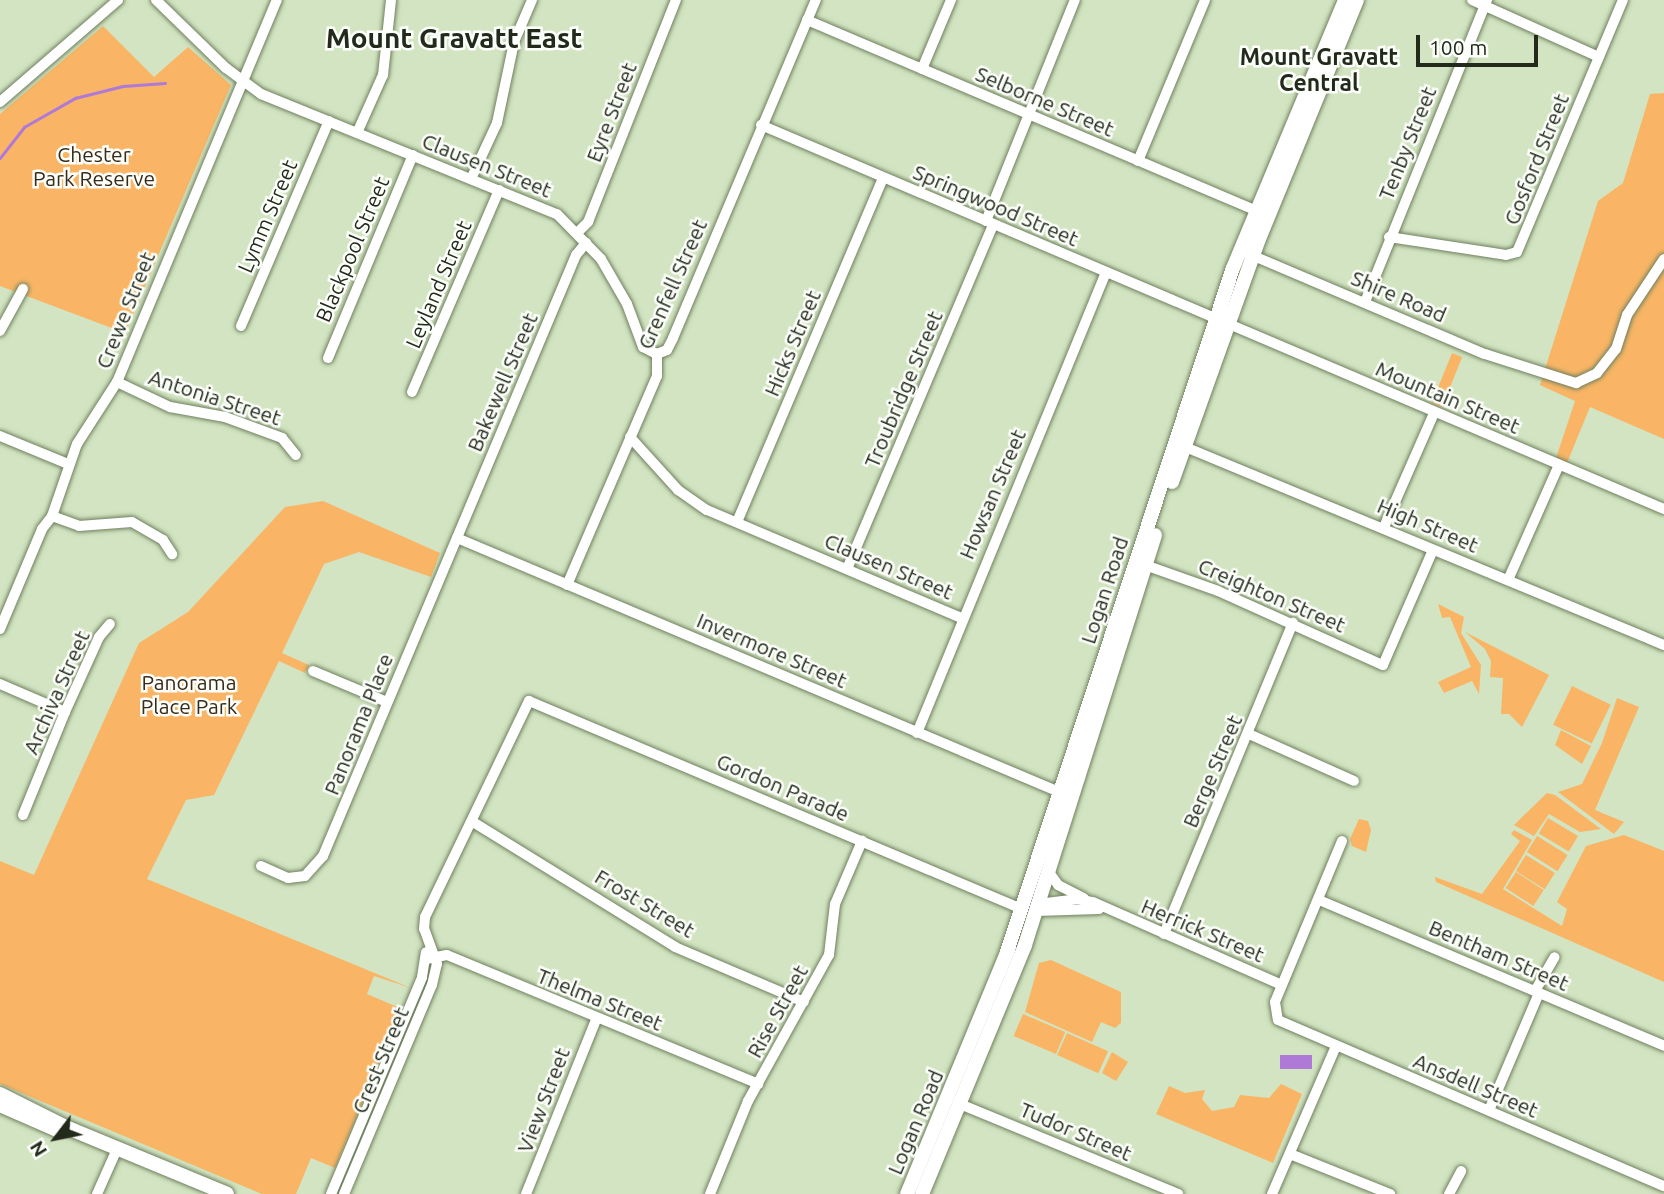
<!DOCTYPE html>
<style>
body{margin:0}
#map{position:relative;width:1664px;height:1194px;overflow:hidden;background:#d2e4c1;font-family:Ubuntu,sans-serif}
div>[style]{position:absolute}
.green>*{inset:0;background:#f9b565;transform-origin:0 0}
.water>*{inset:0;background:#af7ad7;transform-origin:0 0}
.stream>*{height:2.5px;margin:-1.25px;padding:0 1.25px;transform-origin:1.25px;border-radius:1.25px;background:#af7ad7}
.roads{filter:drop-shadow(0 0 2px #708060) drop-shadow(0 0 2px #708060)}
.minor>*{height:10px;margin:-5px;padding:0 5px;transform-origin:5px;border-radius:5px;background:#fff}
.major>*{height:14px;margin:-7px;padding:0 7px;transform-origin:7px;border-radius:7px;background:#fff}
span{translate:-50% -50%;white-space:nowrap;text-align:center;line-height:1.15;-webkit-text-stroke:5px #fdfffb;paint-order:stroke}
.street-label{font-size:21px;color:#232a1c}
.park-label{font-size:21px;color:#392b1a}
.neighbourhood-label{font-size:23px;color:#232a1c;font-weight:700}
.district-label{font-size:28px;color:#232a1c;font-weight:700}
.north{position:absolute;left:21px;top:1103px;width:70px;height:70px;-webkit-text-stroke:5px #fdfffb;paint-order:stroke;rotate:238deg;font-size:19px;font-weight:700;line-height:28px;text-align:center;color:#232a1c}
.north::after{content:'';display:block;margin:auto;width:24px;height:32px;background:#232a1c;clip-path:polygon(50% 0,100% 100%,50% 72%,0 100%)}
.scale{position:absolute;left:1416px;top:35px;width:122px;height:32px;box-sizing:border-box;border:4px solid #232a1c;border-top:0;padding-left:9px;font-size:21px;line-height:24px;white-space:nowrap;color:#232a1c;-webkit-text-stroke:5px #fdfffb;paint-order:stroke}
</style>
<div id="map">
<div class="green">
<div style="clip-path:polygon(103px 26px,154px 77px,188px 47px,231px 85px,125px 333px,0 286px,0 114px)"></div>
<div style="clip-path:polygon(1664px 93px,1664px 439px,1590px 407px,1567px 463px,1556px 458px,1575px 401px,1540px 385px,1598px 201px,1623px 183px,1650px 94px)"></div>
<div style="left:1452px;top:353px;width:11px;height:54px;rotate:22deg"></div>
<div style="clip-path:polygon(323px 501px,440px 553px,431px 577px,359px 552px,324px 564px,282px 653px,309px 665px,305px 673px,279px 661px,214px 795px,186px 800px,147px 879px,411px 988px,374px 976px,367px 994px,402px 1009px,335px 1168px,311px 1158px,296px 1194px,262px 1194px,0 1084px,0 861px,34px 875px,139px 643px,188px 612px,285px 507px)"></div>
<div style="clip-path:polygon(1438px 604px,1464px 617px,1461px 633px,1481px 665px,1479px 694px,1472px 681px,1444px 693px,1438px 682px,1471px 667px,1450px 617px,1442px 618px)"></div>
<div style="clip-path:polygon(1465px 632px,1549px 675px,1522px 727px,1509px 714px,1501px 714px,1503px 678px,1490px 677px,1491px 661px,1485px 649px)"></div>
<div style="left:1572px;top:686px;width:43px;height:43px;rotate:26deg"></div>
<div style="clip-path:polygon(1617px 698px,1639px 707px,1595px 810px,1624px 822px,1614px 834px,1558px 792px,1582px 784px,1602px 743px)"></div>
<div style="clip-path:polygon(1561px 730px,1591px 746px,1582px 764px,1555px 745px)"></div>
<div style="clip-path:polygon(1547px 793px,1555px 795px,1601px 829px,1580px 832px,1549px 814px,1534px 836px,1514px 825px)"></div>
<div style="left:1548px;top:818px;width:35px;height:18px;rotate:31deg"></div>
<div style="clip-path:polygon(1359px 819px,1368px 821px,1371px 830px,1366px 852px,1352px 846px,1350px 839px)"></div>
<div style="clip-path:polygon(1514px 830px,1532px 840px,1503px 889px,1562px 926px,1567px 909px,1557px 902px,1586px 846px,1624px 835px,1664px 851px,1664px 982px,1436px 882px,1435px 877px,1482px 894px,1520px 841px,1511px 834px)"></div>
<div style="left:1537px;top:836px;width:36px;height:19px;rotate:32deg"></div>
<div style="left:1526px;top:855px;width:34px;height:19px;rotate:32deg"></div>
<div style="left:1516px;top:872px;width:33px;height:19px;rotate:33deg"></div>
<div style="clip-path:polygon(1051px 960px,1121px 992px,1121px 1023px,1115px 1028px,1101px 1022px,1092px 1042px,1025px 1012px,1039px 963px)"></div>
<div style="left:1023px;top:1014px;width:46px;height:24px;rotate:23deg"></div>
<div style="left:1067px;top:1033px;width:45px;height:24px;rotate:24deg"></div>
<div style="clip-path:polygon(1112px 1052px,1128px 1062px,1116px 1081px,1102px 1073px)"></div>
<div style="clip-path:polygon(1281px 1084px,1302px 1094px,1273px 1163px,1156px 1114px,1169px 1086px,1185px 1093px,1205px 1090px,1202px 1099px,1212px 1111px,1234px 1107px,1240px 1095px,1269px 1098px)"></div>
</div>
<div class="water">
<div style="left:1280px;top:1055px;width:32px;height:14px"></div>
</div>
<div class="stream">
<div style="left:0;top:158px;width:39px;rotate:-52deg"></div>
<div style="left:24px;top:127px;width:59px;rotate:-29.6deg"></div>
<div style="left:75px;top:98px;width:49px;rotate:-14deg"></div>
<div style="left:123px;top:86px;width:42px;rotate:-4.1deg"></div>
</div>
<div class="roads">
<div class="minor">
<div style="left:156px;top:0;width:98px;rotate:44.2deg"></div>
<div style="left:226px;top:68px;width:44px;rotate:36.6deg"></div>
<div style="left:261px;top:94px;width:319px;rotate:22.1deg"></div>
<div style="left:557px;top:214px;width:63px;rotate:45.6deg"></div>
<div style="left:601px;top:259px;width:52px;rotate:60deg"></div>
<div style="left:627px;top:304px;width:46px;rotate:69.6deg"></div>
<div style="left:643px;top:347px;width:16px;rotate:27deg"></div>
<div style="left:1472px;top:0;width:139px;rotate:24.2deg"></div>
<div style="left:807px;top:20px;width:494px;rotate:23deg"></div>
<div style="left:922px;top:69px;width:75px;rotate:-67.2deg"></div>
<div style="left:0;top:102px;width:156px;rotate:-40.8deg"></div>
<div style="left:761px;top:125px;width:981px;rotate:23.04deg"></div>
<div style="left:357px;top:133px;width:64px;rotate:-65.9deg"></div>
<div style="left:383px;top:75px;width:75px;rotate:-83.9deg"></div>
<div style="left:1138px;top:161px;width:174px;rotate:-67.4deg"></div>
<div style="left:471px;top:179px;width:62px;rotate:-65.1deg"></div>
<div style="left:497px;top:123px;width:83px;rotate:-78.1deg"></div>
<div style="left:514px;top:42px;width:46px;rotate:-66.8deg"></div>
<div style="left:986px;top:221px;width:238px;rotate:-68.1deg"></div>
<div style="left:577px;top:233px;width:16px;rotate:-45deg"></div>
<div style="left:588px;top:222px;width:239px;rotate:-68.4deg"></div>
<div style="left:1389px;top:237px;width:118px;rotate:8.7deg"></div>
<div style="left:1506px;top:255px;width:11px;rotate:-15deg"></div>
<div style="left:1517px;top:252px;width:273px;rotate:-67.2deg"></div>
<div style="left:1249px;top:254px;width:256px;rotate:23deg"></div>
<div style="left:1485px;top:354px;width:96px;rotate:17.7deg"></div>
<div style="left:1576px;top:383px;width:23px;rotate:-25deg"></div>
<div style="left:1597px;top:373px;width:31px;rotate:-52deg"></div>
<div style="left:1616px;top:349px;width:36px;rotate:-72deg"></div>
<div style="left:1627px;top:315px;width:67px;rotate:-56.5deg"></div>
<div style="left:1365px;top:302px;width:326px;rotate:-68deg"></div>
<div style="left:241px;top:326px;width:223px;rotate:-66.8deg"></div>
<div style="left:0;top:331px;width:48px;rotate:-61.3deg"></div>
<div style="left:657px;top:354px;width:11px;rotate:-22deg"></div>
<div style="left:667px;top:350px;width:13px;rotate:-63deg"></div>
<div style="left:673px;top:338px;width:367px;rotate:-67.1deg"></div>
<div style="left:328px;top:358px;width:220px;rotate:-67.3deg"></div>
<div style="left:117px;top:382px;width:59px;rotate:25.3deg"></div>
<div style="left:170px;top:407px;width:56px;rotate:10.3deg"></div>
<div style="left:225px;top:417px;width:61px;rotate:20.2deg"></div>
<div style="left:282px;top:438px;width:22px;rotate:51deg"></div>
<div style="left:412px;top:392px;width:220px;rotate:-66.7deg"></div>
<div style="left:0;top:436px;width:74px;rotate:22.4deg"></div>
<div style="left:630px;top:437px;width:72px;rotate:47.8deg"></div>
<div style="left:678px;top:490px;width:35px;rotate:35deg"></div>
<div style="left:707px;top:510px;width:276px;rotate:23deg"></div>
<div style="left:1178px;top:444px;width:526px;rotate:22.47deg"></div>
<div style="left:52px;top:516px;width:29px;rotate:20deg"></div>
<div style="left:79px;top:526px;width:53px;rotate:-4.3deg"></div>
<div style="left:132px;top:522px;width:36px;rotate:30deg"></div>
<div style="left:163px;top:540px;width:17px;rotate:57deg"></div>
<div style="left:737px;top:522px;width:374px;rotate:-67deg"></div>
<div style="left:1384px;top:527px;width:124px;rotate:-66.3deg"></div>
<div style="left:457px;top:538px;width:659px;rotate:22.87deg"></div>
<div style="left:1145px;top:565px;width:77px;rotate:19.6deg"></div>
<div style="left:1218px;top:591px;width:181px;rotate:24.2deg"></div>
<div style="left:1383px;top:665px;width:125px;rotate:-66.5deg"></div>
<div style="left:847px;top:569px;width:374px;rotate:-67deg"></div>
<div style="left:1508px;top:580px;width:126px;rotate:-66.1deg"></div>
<div style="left:567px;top:585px;width:228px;rotate:-66.7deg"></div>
<div style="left:657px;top:376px;width:22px;rotate:-90deg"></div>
<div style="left:0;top:629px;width:108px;rotate:-67.2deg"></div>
<div style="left:42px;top:529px;width:16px;rotate:-52deg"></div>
<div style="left:52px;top:516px;width:76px;rotate:-70.9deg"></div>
<div style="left:77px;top:444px;width:74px;rotate:-57.2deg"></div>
<div style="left:117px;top:382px;width:414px;rotate:-67.3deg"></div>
<div style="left:313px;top:671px;width:80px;rotate:22.7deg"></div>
<div style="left:0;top:684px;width:71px;rotate:23.3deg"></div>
<div style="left:917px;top:733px;width:498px;rotate:-67.7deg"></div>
<div style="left:1249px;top:734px;width:115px;rotate:24.1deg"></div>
<div style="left:23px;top:815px;width:111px;rotate:-67.8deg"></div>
<div style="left:65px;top:712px;width:82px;rotate:-65.6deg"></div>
<div style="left:99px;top:637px;width:17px;rotate:-50deg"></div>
<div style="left:473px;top:822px;width:238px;rotate:31.7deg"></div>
<div style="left:675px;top:947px;width:140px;rotate:23.1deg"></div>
<div style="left:1342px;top:841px;width:174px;rotate:112.6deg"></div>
<div style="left:1275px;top:1002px;width:18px;rotate:81deg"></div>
<div style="left:1278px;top:1020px;width:420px;rotate:23.3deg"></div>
<div style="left:261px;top:866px;width:30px;rotate:24deg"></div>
<div style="left:288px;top:878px;width:17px;rotate:-7deg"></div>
<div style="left:305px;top:876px;width:27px;rotate:-48deg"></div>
<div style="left:323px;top:856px;width:652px;rotate:-67.17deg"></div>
<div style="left:576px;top:255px;width:16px;rotate:-50deg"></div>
<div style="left:1048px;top:871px;width:17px;rotate:54deg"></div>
<div style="left:1058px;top:885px;width:29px;rotate:27deg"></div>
<div style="left:1319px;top:900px;width:375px;rotate:22.9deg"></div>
<div style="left:1038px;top:904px;width:39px;rotate:-7deg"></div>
<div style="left:1077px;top:899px;width:16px;rotate:11deg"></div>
<div style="left:1093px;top:902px;width:206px;rotate:23.7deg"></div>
<div style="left:1036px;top:911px;width:63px;rotate:-1.8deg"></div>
<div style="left:1164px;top:934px;width:337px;rotate:-67.5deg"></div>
<div style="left:426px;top:959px;width:21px;rotate:-11deg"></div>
<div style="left:447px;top:955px;width:337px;rotate:22.5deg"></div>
<div style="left:1535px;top:991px;width:39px;rotate:-60deg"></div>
<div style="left:960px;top:1104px;width:236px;rotate:22.4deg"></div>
<div style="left:1490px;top:1108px;width:125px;rotate:-66.9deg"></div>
<div style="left:1290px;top:1154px;width:108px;rotate:21.8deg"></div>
<div style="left:97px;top:1194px;width:49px;rotate:-66deg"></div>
<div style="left:331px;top:1194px;width:235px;rotate:-67.2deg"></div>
<div style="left:422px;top:977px;width:25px;rotate:-81deg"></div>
<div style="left:344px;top:1194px;width:227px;rotate:-67.2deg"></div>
<div style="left:432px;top:985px;width:22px;rotate:-77deg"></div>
<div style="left:437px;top:964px;width:37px;rotate:-110deg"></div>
<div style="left:424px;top:929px;width:12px;rotate:-85deg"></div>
<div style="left:425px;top:917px;width:240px;rotate:-64.3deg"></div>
<div style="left:529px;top:701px;width:535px;rotate:22.88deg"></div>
<div style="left:526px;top:1194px;width:188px;rotate:-68.1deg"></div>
<div style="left:710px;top:1194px;width:100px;rotate:-67.8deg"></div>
<div style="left:748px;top:1101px;width:167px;rotate:-61deg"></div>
<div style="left:829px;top:955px;width:51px;rotate:-83.3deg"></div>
<div style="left:835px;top:904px;width:69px;rotate:-66.8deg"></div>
<div style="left:1272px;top:1194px;width:161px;rotate:-66.6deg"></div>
<div style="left:1449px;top:1194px;width:26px;rotate:-62deg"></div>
</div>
<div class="major">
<div style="left:1172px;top:482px;width:258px;rotate:-70.3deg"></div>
<div style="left:1259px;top:239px;width:258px;rotate:-67.7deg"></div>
<div style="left:0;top:1094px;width:76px;rotate:26.6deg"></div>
<div style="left:68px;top:1128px;width:172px;rotate:22.5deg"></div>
<div style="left:0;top:1105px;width:60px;rotate:23.6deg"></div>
<div style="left:55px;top:1129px;width:13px;rotate:-4deg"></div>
<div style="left:907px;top:1194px;width:262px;rotate:-67.5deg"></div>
<div style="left:1007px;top:952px;width:720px;rotate:-71.72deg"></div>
<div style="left:1233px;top:268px;width:290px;rotate:-67.3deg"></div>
<div style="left:922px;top:1194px;width:269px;rotate:-67.5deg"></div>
<div style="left:1025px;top:945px;width:430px;rotate:-72.4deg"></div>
</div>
</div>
<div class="street-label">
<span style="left:1045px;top:101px;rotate:23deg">Selborne Street</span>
<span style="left:611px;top:112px;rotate:-69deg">Eyre Street</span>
<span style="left:1407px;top:143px;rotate:-68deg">Tenby Street</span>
<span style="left:1536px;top:159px;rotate:-68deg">Gosford Street</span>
<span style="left:487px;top:165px;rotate:22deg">Clausen Street</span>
<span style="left:996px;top:205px;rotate:23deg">Springwood Street</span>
<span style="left:267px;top:216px;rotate:-67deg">Lymm Street</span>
<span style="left:352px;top:249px;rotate:-67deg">Blackpool Street</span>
<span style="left:438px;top:284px;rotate:-67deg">Leyland Street</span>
<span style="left:672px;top:284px;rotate:-66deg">Grenfell Street</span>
<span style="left:1399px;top:296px;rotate:23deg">Shire Road</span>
<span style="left:125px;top:310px;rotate:-68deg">Crewe Street</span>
<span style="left:792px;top:343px;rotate:-67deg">Hicks Street</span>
<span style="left:502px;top:382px;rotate:-67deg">Bakewell Street</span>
<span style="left:903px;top:389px;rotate:-67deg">Troubridge Street</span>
<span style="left:215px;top:397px;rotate:18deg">Antonia Street</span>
<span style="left:1448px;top:397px;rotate:23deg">Mountain Street</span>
<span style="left:992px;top:494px;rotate:-67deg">Howsan Street</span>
<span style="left:1428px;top:525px;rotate:23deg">High Street</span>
<span style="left:889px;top:566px;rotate:23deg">Clausen Street</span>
<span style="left:1104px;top:590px;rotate:-72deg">Logan Road</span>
<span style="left:1272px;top:595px;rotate:23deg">Creighton Street</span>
<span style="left:772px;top:650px;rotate:23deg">Invermore Street</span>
<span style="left:56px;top:692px;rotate:-66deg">Archiva Street</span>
<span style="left:358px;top:724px;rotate:-68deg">Panorama Place</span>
<span style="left:1212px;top:771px;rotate:-67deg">Berge Street</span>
<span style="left:783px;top:787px;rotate:23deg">Gordon Parade</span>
<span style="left:645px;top:903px;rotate:31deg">Frost Street</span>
<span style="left:1203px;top:930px;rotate:23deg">Herrick Street</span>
<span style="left:1499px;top:955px;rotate:23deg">Bentham Street</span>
<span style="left:600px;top:999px;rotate:22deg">Thelma Street</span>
<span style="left:777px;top:1011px;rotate:-61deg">Rise Street</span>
<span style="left:380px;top:1060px;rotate:-67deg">Crest Street</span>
<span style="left:1476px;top:1085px;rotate:23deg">Ansdell Street</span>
<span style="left:543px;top:1100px;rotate:-69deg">View Street</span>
<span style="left:915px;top:1122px;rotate:-67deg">Logan Road</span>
<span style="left:1076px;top:1131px;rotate:23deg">Tudor Street</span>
</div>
<div class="park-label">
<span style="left:94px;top:166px">Chester<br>Park Reserve</span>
<span style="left:189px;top:694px">Panorama<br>Place Park</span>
</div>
<div class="neighbourhood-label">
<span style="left:1319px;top:70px">Mount Gravatt<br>Central</span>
</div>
<div class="district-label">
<span style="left:454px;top:38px">Mount Gravatt East</span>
</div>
<div class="north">N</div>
<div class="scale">100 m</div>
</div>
